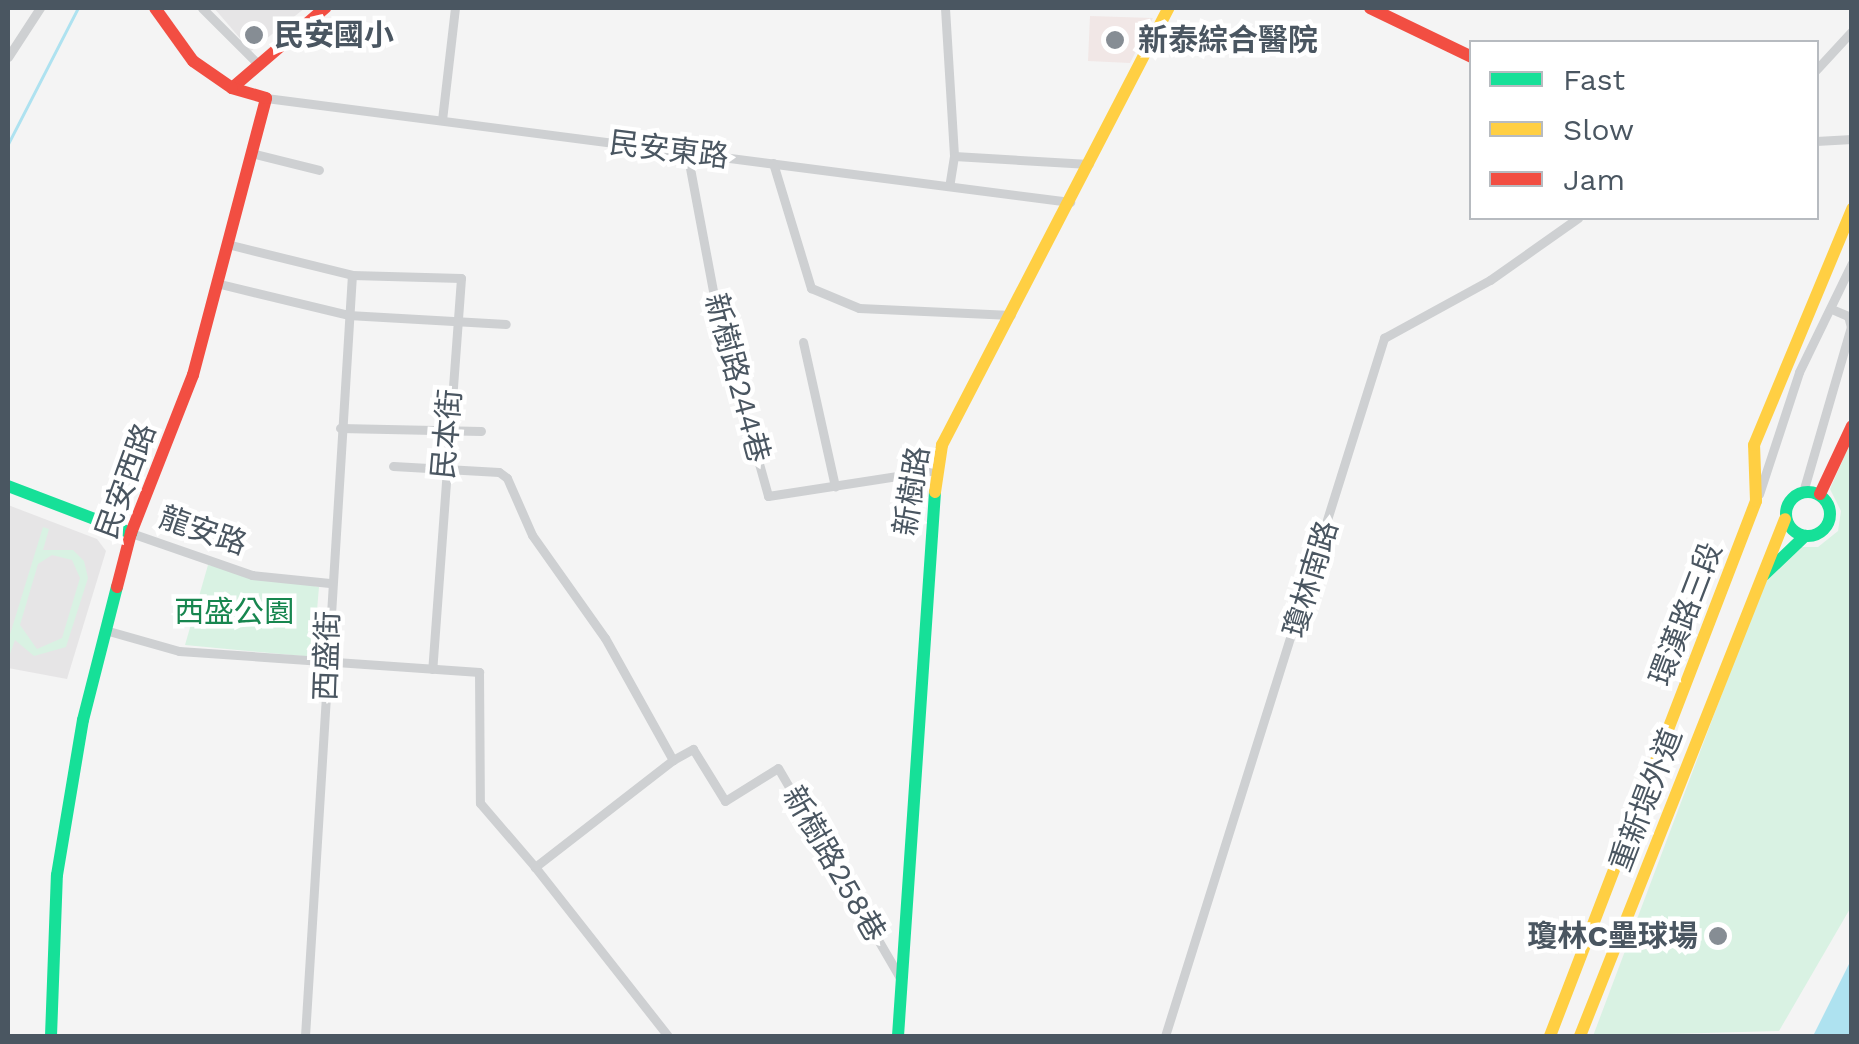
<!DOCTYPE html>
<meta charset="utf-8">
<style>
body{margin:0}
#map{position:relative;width:1859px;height:1044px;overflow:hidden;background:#f4f4f4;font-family:"Work Sans","Noto Sans TC",sans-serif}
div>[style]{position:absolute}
.education>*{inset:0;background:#e6e5e6}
.medical>*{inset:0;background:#f1e7e6}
.green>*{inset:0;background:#d9f2e3}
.water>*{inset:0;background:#aee2f0}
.stream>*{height:2.5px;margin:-1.25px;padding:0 1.25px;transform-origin:1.25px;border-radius:1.25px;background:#aee2f0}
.street>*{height:9px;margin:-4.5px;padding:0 4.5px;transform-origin:4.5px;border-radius:4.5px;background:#ced0d2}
.fast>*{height:12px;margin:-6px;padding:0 6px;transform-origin:6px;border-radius:6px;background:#16e098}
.fast>.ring{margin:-6px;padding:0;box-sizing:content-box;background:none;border:12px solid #16e098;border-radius:50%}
.slow>*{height:12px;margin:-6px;padding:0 6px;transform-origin:6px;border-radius:6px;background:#ffcf43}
.jam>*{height:12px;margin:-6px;padding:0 6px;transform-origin:6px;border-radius:6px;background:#f24e42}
.dots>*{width:28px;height:28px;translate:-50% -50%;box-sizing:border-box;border:5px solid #fff;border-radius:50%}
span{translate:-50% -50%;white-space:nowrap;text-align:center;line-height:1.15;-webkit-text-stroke:9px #fff;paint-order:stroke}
.poi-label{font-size:30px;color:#4a5661;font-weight:700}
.left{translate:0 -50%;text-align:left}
.right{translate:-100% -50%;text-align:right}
.street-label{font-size:30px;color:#4a5661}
.park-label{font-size:30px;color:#17864f}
.frame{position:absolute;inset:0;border:10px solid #4a5661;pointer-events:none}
.legend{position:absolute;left:1469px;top:40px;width:350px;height:180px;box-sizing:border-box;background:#fff;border:2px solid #b7bbc0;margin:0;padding:12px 18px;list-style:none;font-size:30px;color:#4a5661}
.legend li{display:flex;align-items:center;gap:20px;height:50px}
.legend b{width:50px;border:2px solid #b7bbc0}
</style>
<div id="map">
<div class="education">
<div style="clip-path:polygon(214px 8px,305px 8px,251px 51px)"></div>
<div style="clip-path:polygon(8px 505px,97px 539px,106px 551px,67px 679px,8px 668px)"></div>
</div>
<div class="medical">
<div style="clip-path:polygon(1090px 16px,1153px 18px,1130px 63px,1088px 61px)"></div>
</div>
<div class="green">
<div style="clip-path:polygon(1851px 441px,1851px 907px,1779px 1031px,1593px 1036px,1767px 574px,1801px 547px,1818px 547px,1838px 531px,1841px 511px,1830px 489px)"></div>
<div style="clip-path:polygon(evenodd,43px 527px,49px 529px,43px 550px,73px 550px,84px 561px,88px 578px,66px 647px,34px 656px,15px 640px,9px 657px,8px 641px,43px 527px,52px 555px,72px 560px,80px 578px,62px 638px,37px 649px,20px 625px,38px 564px,52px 555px)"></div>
<div style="clip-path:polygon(208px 565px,319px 587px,313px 657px,185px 645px)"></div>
</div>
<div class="water">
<div style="clip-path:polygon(1851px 960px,1851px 1036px,1813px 1036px)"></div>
</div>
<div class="stream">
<div style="left:8px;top:144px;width:153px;rotate:-62.8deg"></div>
</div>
<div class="street">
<div style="left:202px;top:8px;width:81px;rotate:45deg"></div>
<div style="left:945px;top:8px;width:148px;rotate:86.5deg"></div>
<div style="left:954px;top:156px;width:30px;rotate:99deg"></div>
<div style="left:8px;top:57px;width:59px;rotate:-56.9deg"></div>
<div style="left:1816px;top:70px;width:53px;rotate:-47.3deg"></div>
<div style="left:266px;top:98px;width:811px;rotate:7.37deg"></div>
<div style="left:442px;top:120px;width:113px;rotate:-83.4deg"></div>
<div style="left:1816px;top:141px;width:36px;rotate:-3deg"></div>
<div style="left:687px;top:152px;width:164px;rotate:79.4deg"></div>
<div style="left:717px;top:313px;width:190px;rotate:74.4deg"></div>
<div style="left:768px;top:496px;width:170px;rotate:-8.8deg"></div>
<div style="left:251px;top:153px;width:70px;rotate:14deg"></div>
<div style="left:954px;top:156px;width:135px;rotate:3.4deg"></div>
<div style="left:773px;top:163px;width:131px;rotate:73.1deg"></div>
<div style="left:811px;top:288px;width:52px;rotate:22.6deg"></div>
<div style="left:859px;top:308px;width:152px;rotate:2.6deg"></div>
<div style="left:227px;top:244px;width:129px;rotate:13.9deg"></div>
<div style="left:352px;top:275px;width:109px;rotate:1.6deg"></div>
<div style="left:461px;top:278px;width:392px;rotate:94.2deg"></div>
<div style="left:216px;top:283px;width:136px;rotate:13.6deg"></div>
<div style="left:348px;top:315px;width:158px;rotate:3.3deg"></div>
<div style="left:803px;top:342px;width:148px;rotate:77.5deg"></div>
<div style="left:340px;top:428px;width:141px;rotate:1.2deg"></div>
<div style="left:393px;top:466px;width:106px;rotate:3.2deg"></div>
<div style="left:499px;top:472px;width:10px;rotate:37deg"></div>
<div style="left:507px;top:478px;width:62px;rotate:66.3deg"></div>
<div style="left:532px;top:535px;width:126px;rotate:54.7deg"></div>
<div style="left:605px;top:638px;width:140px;rotate:60.9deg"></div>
<div style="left:673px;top:760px;width:175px;rotate:142.2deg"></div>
<div style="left:535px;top:867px;width:215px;rotate:51.8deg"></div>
<div style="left:1803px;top:492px;width:172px;rotate:-73.8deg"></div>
<div style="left:1851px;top:327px;width:11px;rotate:-105deg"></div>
<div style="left:1848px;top:316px;width:15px;rotate:-157deg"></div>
<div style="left:1759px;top:494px;width:128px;rotate:-71.8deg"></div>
<div style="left:1799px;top:372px;width:121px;rotate:-64.1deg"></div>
<div style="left:131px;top:533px;width:128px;rotate:19.1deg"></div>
<div style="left:252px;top:575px;width:78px;rotate:5.9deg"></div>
<div style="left:105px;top:630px;width:77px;rotate:15.8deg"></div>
<div style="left:179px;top:651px;width:301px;rotate:4deg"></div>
<div style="left:479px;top:672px;width:131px;rotate:89.6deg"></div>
<div style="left:480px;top:803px;width:84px;rotate:49.3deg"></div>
<div style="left:673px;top:760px;width:23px;rotate:-29deg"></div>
<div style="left:693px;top:749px;width:61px;rotate:58.4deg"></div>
<div style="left:725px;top:801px;width:62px;rotate:-31.9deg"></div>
<div style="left:778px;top:768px;width:246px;rotate:59.8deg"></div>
<div style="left:305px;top:1036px;width:762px;rotate:-86.47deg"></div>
<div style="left:1165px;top:1036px;width:732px;rotate:-72.58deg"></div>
<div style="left:1384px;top:338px;width:121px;rotate:-28.7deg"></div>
<div style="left:1490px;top:280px;width:108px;rotate:-35.2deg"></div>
</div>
<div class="fast">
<div style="left:8px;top:486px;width:132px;rotate:20.9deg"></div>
<div class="ring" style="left:1786px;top:492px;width:32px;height:32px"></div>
<div style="left:1764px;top:575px;width:57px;rotate:-43.6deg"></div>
<div style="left:51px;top:1036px;width:161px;rotate:-87.9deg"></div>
<div style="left:57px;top:875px;width:157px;rotate:-80.5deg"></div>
<div style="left:83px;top:720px;width:137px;rotate:-75.7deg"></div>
<div style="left:898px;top:1036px;width:545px;rotate:-86.11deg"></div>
</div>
<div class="slow">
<div style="left:935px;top:492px;width:48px;rotate:-81.5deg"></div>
<div style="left:942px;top:445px;width:492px;rotate:-62.6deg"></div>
<div style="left:1550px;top:1036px;width:573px;rotate:-68.94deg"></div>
<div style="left:1756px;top:501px;width:56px;rotate:-92deg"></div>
<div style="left:1754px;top:445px;width:256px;rotate:-67.4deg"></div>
<div style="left:1580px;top:1036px;width:556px;rotate:-68.37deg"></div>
</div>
<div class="jam">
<div style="left:1370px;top:8px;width:113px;rotate:25.7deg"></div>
<div style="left:232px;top:88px;width:123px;rotate:-40.7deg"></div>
<div style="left:1820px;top:494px;width:75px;rotate:-64.8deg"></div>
<div style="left:117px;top:587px;width:56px;rotate:-75.5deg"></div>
<div style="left:131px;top:533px;width:170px;rotate:-68.6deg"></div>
<div style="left:193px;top:375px;width:286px;rotate:-75.2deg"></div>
<div style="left:266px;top:98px;width:35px;rotate:-164deg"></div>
<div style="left:232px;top:88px;width:47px;rotate:-145.3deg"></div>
<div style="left:193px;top:61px;width:65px;rotate:-125.6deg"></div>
</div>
<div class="dots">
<div style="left:254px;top:35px;background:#868d94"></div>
<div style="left:1115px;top:40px;background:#868d94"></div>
<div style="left:1718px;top:936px;background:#868d94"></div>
</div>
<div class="poi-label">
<span class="left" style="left:274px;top:35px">民安國小</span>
<span class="left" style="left:1138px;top:40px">新泰綜合醫院</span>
<span class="right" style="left:1698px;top:936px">瓊林C壘球場</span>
</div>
<div class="street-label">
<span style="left:669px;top:150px;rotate:7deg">民安東路</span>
<span style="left:737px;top:378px;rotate:75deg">新樹路244巷</span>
<span style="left:447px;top:434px;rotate:-85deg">民本街</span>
<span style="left:126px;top:481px;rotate:-70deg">民安西路</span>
<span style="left:912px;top:491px;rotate:-81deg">新樹路</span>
<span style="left:203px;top:531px;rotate:19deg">龍安路</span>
<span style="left:1311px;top:579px;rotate:-73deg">瓊林南路</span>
<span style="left:1686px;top:614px;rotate:-69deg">環漢路三段</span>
<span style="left:327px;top:656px;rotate:-88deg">西盛街</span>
<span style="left:1646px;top:800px;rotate:-69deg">重新堤外道</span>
<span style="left:834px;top:864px;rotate:60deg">新樹路258巷</span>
</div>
<div class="park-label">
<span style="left:234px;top:612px">西盛公園</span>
</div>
<div class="frame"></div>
<ul class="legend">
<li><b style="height:12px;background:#16e098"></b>Fast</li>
<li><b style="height:12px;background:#ffcf43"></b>Slow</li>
<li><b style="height:12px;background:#f24e42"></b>Jam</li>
</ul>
</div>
